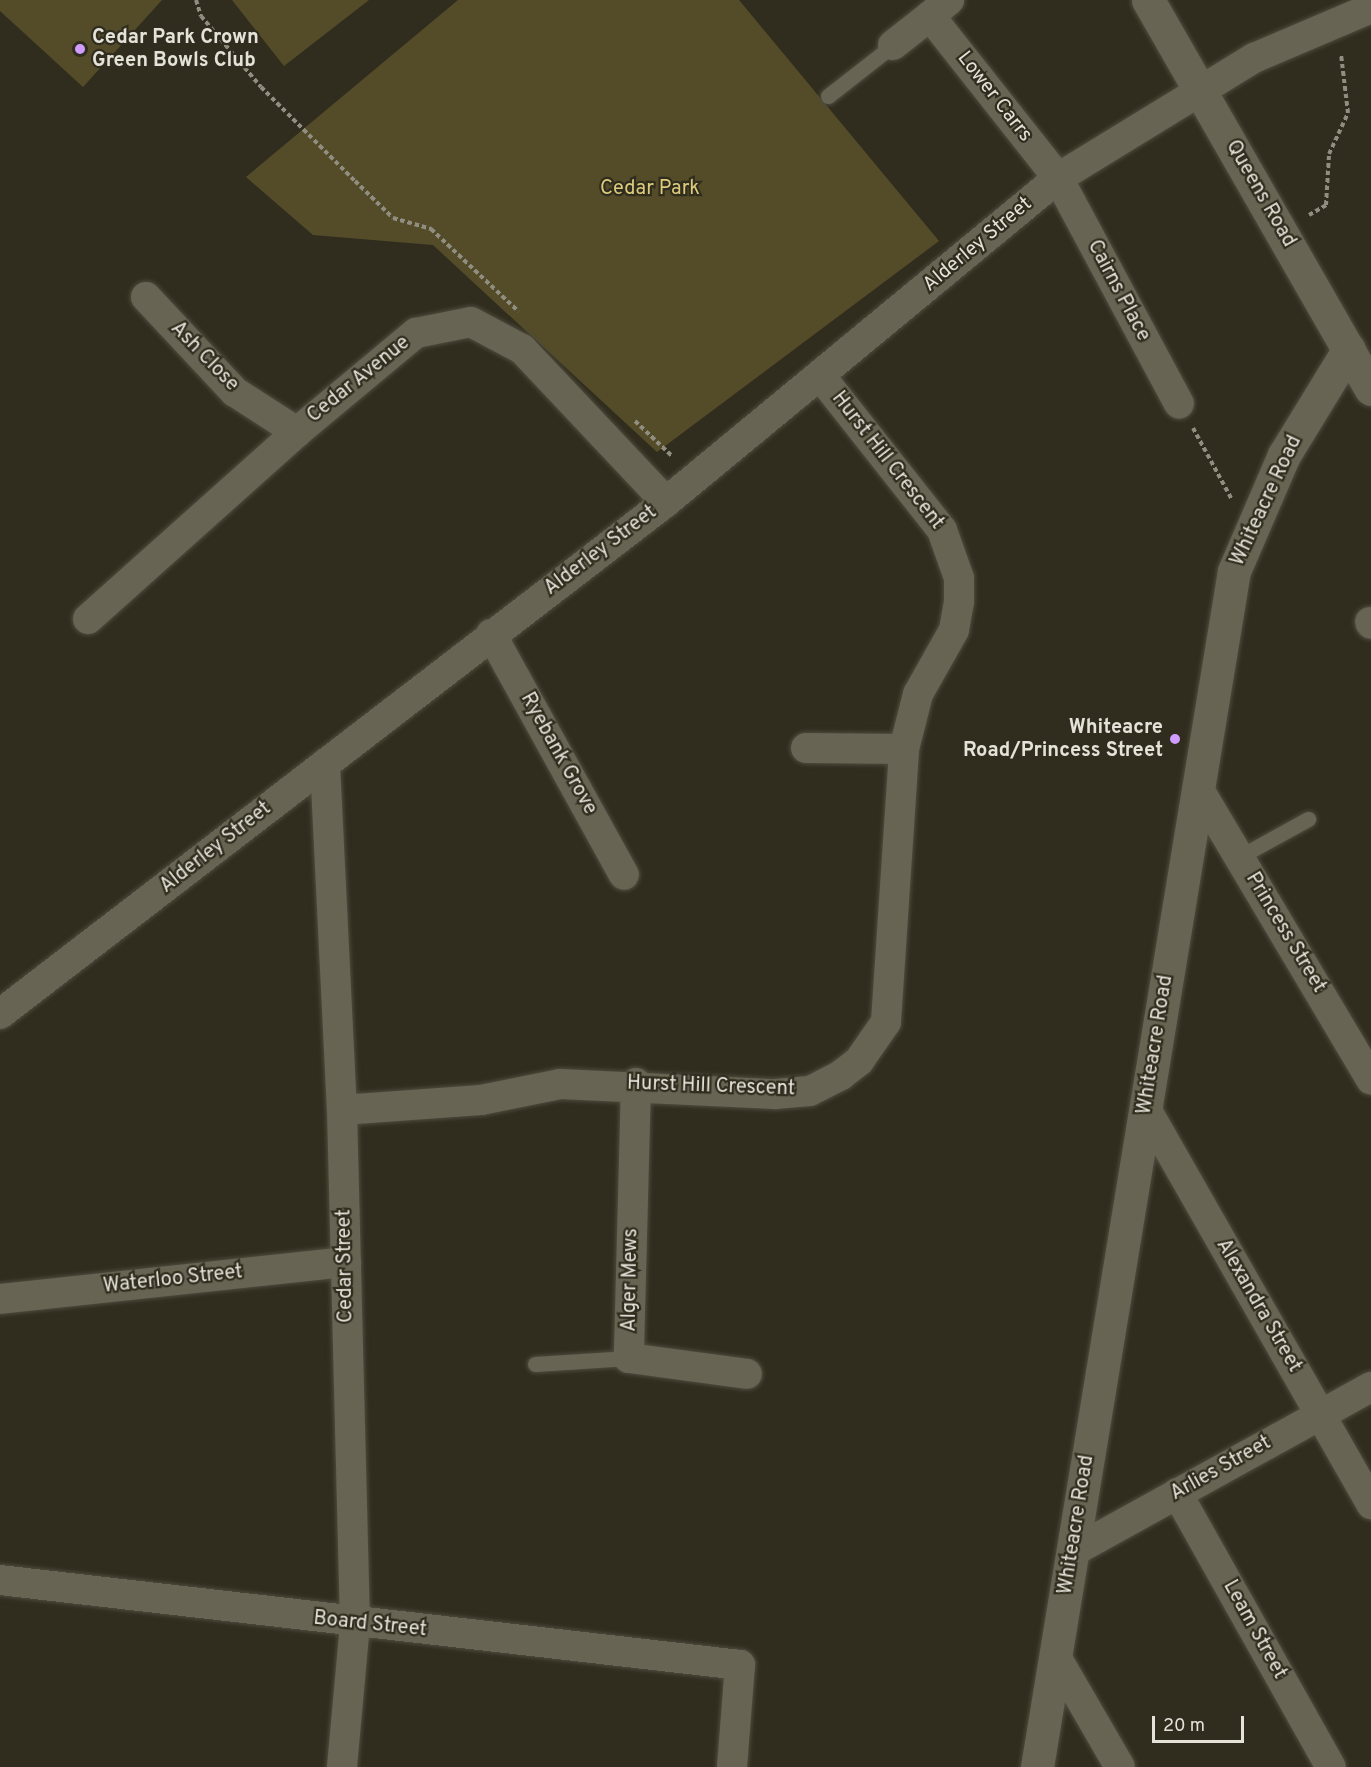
<!DOCTYPE html>
<style>
body{margin:0}
#map{position:relative;width:1371px;height:1767px;overflow:hidden;background:#312d1e;font-family:Overpass,sans-serif}
div>[style]{position:absolute}
.green>*{inset:0;background:#544c29}
.path>*{height:4px;margin-top:-2px;transform-origin:0;background:repeating-linear-gradient(90deg,#908d81 0 4.5px,transparent 0 7.5px)}
.roads{filter:drop-shadow(0 0 2px #4e4b3e) drop-shadow(0 0 2px #4e4b3e)}
.lane>*{height:15px;margin:-7.5px;padding:0 7.5px;transform-origin:7.5px;border-radius:7.5px;background:#686453}
.street>*{height:30px;margin:-15px;padding:0 15px;transform-origin:15px;border-radius:15px;background:#686453}
.secondary>*{height:33px;margin:-16.5px;padding:0 16.5px;transform-origin:16.5px;border-radius:16.5px;background:#686453}
.dots>*{width:16px;height:16px;translate:-50% -50%;box-sizing:border-box;border:3px solid #312d1e;border-radius:50%}
span{translate:-50% -50%;white-space:nowrap;text-align:center;line-height:1.15;-webkit-text-stroke:4.5px #312d1e;paint-order:stroke}
.poi-label{font-size:20px;color:#e4e2d9;font-weight:700}
.left{translate:0 -50%;text-align:left}
.right{translate:-100% -50%;text-align:right}
.street-label{font-size:20px;color:#e4e2d9}
.park-label{font-size:20px;color:#ddcc7b}
.scale{position:absolute;left:1152px;top:1716px;width:92px;height:27px;box-sizing:border-box;border:3px solid #e4e2d9;border-top:0;padding-left:8px;font-size:18px;line-height:21px;white-space:nowrap;color:#e4e2d9;-webkit-text-stroke:4px #312d1e;paint-order:stroke}
</style>
<div id="map">
<div class="green">
<div style="clip-path:polygon(0 0,162px 0,83px 87px,0 11px)"></div>
<div style="clip-path:polygon(232px 0,369px 0,284px 66px)"></div>
<div style="clip-path:polygon(458px 0,739px 0,939px 241px,657px 452px,433px 245px,313px 235px,246px 177px)"></div>
</div>
<div class="path">
<div style="left:196px;top:0;width:17px;rotate:73deg"></div>
<div style="left:201px;top:16px;width:93px;rotate:49.8deg"></div>
<div style="left:261px;top:87px;width:133px;rotate:45deg"></div>
<div style="left:355px;top:181px;width:53px;rotate:44.2deg"></div>
<div style="left:393px;top:218px;width:40px;rotate:16deg"></div>
<div style="left:431px;top:229px;width:120px;rotate:43.3deg"></div>
<div style="left:1309px;top:215px;width:20px;rotate:-30deg"></div>
<div style="left:1326px;top:205px;width:51px;rotate:-86.6deg"></div>
<div style="left:1329px;top:154px;width:45px;rotate:-65.1deg"></div>
<div style="left:1348px;top:113px;width:59px;rotate:-96.8deg"></div>
<div style="left:635px;top:421px;width:52px;rotate:43.5deg"></div>
<div style="left:1193px;top:428px;width:80px;rotate:61.5deg"></div>
</div>
<div class="roads">
<div class="lane">
<div style="left:828px;top:96px;width:83px;rotate:-38.1deg"></div>
<div style="left:1239px;top:857px;width:79px;rotate:-28.8deg"></div>
<div style="left:535px;top:1364px;width:94px;rotate:-3.7deg"></div>
</div>
<div class="street">
<div style="left:930px;top:16px;width:25px;rotate:-40deg"></div>
<div style="left:893px;top:45px;width:47px;rotate:-38.1deg"></div>
<div style="left:930px;top:16px;width:206px;rotate:51.7deg"></div>
<div style="left:1058px;top:178px;width:256px;rotate:61.8deg"></div>
<div style="left:146px;top:297px;width:130px;rotate:46.9deg"></div>
<div style="left:235px;top:392px;width:74px;rotate:32.8deg"></div>
<div style="left:88px;top:619px;width:280px;rotate:-41.8deg"></div>
<div style="left:297px;top:432px;width:155px;rotate:-39.8deg"></div>
<div style="left:416px;top:333px;width:56px;rotate:-11.3deg"></div>
<div style="left:471px;top:322px;width:58px;rotate:27.9deg"></div>
<div style="left:522px;top:349px;width:210px;rotate:46.7deg"></div>
<div style="left:1370px;top:622px;width:2px;rotate:63deg"></div>
<div style="left:491px;top:634px;width:275px;rotate:61.1deg"></div>
<div style="left:806px;top:748px;width:98px;rotate:0.6deg"></div>
<div style="left:904px;top:749px;width:57px;rotate:-75.7deg"></div>
<div style="left:918px;top:694px;width:73px;rotate:-60.6deg"></div>
<div style="left:954px;top:630px;width:28px;rotate:-80deg"></div>
<div style="left:959px;top:602px;width:24px;rotate:-90deg"></div>
<div style="left:959px;top:578px;width:51px;rotate:-109.5deg"></div>
<div style="left:942px;top:530px;width:195px;rotate:-128.3deg"></div>
<div style="left:325px;top:764px;width:346px;rotate:87.2deg"></div>
<div style="left:342px;top:1110px;width:514px;rotate:88.55deg"></div>
<div style="left:355px;top:1624px;width:144px;rotate:95.2deg"></div>
<div style="left:1198px;top:788px;width:339px;rotate:59.3deg"></div>
<div style="left:0;top:1014px;width:840px;rotate:-37.55deg"></div>
<div style="left:666px;top:502px;width:509px;rotate:-39.57deg"></div>
<div style="left:1058px;top:178px;width:230px;rotate:-31.5deg"></div>
<div style="left:1254px;top:58px;width:127px;rotate:-23.1deg"></div>
<div style="left:636px;top:1083px;width:275px;rotate:91.5deg"></div>
<div style="left:629px;top:1358px;width:119px;rotate:7.7deg"></div>
<div style="left:1146px;top:1109px;width:455px;rotate:60.3deg"></div>
<div style="left:342px;top:1110px;width:139px;rotate:-4.1deg"></div>
<div style="left:481px;top:1100px;width:81px;rotate:-11.4deg"></div>
<div style="left:560px;top:1084px;width:215px;rotate:2.7deg"></div>
<div style="left:775px;top:1094px;width:35px;rotate:-5deg"></div>
<div style="left:810px;top:1091px;width:35px;rotate:-27deg"></div>
<div style="left:841px;top:1075px;width:23px;rotate:-38deg"></div>
<div style="left:859px;top:1061px;width:47px;rotate:-55.3deg"></div>
<div style="left:886px;top:1022px;width:274px;rotate:-86.2deg"></div>
<div style="left:0;top:1299px;width:348px;rotate:-6.1deg"></div>
<div style="left:1177px;top:1493px;width:314px;rotate:60.7deg"></div>
<div style="left:1072px;top:1552px;width:342px;rotate:-28.9deg"></div>
<div style="left:0;top:1580px;width:745px;rotate:6.55deg"></div>
<div style="left:740px;top:1665px;width:102px;rotate:94.5deg"></div>
<div style="left:1055px;top:1655px;width:129px;rotate:59.9deg"></div>
</div>
<div class="secondary">
<div style="left:1148px;top:0;width:448px;rotate:60.2deg"></div>
<div style="left:1037px;top:1767px;width:1212px;rotate:-80.65deg"></div>
<div style="left:1234px;top:571px;width:126px;rotate:-66.7deg"></div>
<div style="left:1284px;top:455px;width:124px;rotate:-58.5deg"></div>
</div>
</div>
<div class="dots">
<div style="left:80px;top:49px;background:#d09dff"></div>
<div style="left:1175px;top:739px;background:#d09dff"></div>
</div>
<div class="poi-label">
<span class="left" style="left:92px;top:50px">Cedar Park Crown<br>Green Bowls Club</span>
<span class="right" style="left:1163px;top:740px">Whiteacre<br>Road/Princess Street</span>
</div>
<div class="street-label">
<span style="left:994px;top:97px;rotate:52deg">Lower Carrs</span>
<span style="left:1260px;top:194px;rotate:60deg">Queens Road</span>
<span style="left:978px;top:245px;rotate:-40deg">Alderley Street</span>
<span style="left:1118px;top:291px;rotate:62deg">Cairns Place</span>
<span style="left:204px;top:357px;rotate:46deg">Ash Close</span>
<span style="left:359px;top:380px;rotate:-39deg">Cedar Avenue</span>
<span style="left:887px;top:461px;rotate:52deg">Hurst Hill Crescent</span>
<span style="left:1267px;top:501px;rotate:-65deg">Whiteacre Road</span>
<span style="left:601px;top:551px;rotate:-37deg">Alderley Street</span>
<span style="left:558px;top:754px;rotate:61deg">Ryebank Grove</span>
<span style="left:216px;top:848px;rotate:-38deg">Alderley Street</span>
<span style="left:1285px;top:933px;rotate:59deg">Princess Street</span>
<span style="left:1156px;top:1045px;rotate:-81deg">Whiteacre Road</span>
<span style="left:711px;top:1087px;rotate:2deg">Hurst Hill Crescent</span>
<span style="left:346px;top:1266px;rotate:-91deg">Cedar Street</span>
<span style="left:173px;top:1280px;rotate:-6deg">Waterloo Street</span>
<span style="left:631px;top:1280px;rotate:-89deg">Alger Mews</span>
<span style="left:1258px;top:1306px;rotate:60deg">Alexandra Street</span>
<span style="left:1221px;top:1469px;rotate:-29deg">Arlies Street</span>
<span style="left:1077px;top:1525px;rotate:-81deg">Whiteacre Road</span>
<span style="left:370px;top:1625px;rotate:6deg">Board Street</span>
<span style="left:1254px;top:1630px;rotate:61deg">Leam Street</span>
</div>
<div class="park-label">
<span style="left:650px;top:189px">Cedar Park</span>
</div>
<div class="scale">20 m</div>
</div>
